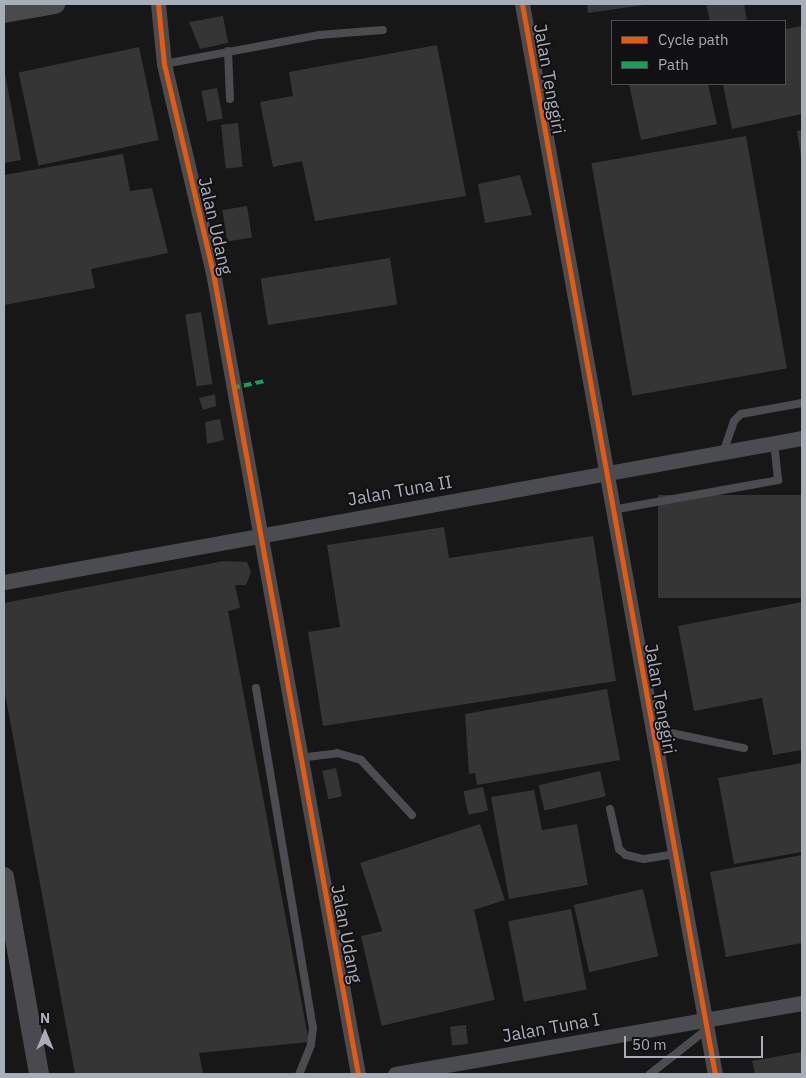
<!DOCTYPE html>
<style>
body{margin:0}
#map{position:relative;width:806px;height:1078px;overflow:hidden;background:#171717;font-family:"IBM Plex Sans",sans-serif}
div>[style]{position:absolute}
.building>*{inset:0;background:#353536;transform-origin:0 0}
.lane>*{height:8px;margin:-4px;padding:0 4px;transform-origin:4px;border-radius:4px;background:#4b4c50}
.street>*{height:15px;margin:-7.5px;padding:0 7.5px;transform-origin:7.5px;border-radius:7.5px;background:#4b4c50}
.secondary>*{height:20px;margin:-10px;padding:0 10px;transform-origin:10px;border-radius:10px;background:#4a4a4e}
.quiet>*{height:4px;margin-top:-2px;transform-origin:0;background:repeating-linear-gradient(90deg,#1a9f57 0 8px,transparent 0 12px)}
.cycleway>*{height:5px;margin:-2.5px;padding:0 2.5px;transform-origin:2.5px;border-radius:2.5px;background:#e8590c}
span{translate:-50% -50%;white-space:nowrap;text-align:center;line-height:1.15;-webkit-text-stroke:4px #111113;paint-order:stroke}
.street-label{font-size:18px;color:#a8adb8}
.frame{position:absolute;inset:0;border:5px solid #a8adb8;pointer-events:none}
.legend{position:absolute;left:611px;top:20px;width:175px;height:65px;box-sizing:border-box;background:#111113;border:1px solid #4d4f55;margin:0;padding:6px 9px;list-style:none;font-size:15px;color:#a8adb8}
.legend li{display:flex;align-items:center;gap:10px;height:25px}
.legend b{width:25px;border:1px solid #4d4f55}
.north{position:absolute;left:20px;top:1008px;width:50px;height:50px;-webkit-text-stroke:4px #111113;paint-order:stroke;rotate:0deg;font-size:14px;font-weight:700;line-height:20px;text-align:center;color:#a8adb8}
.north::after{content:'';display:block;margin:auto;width:18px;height:22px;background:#a8adb8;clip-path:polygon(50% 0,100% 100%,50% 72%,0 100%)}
.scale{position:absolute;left:624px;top:1036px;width:139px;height:22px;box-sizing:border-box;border:2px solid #a8adb8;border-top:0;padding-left:6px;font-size:15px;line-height:18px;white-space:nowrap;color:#a8adb8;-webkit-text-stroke:4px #111113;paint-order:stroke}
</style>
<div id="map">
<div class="building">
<div style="clip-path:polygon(587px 4px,644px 4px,644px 5px,588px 13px)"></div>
<div style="clip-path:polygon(706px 4px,744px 4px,747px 21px,710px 21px)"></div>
<div style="clip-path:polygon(223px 16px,228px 43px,200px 49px,189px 22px)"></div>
<div style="clip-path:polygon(802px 26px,802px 114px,732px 129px,723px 84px,785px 84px,785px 29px)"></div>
<div style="clip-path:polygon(437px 45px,466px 196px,315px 221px,302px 161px,273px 167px,260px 102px,293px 96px,289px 72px)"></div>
<div style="left:139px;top:47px;width:95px;height:123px;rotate:78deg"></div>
<div style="clip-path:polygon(4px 68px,21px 160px,4px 163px)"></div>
<div style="clip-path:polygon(629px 84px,708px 84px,717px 124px,641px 140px)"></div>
<div style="left:217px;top:88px;width:31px;height:16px;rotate:79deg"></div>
<div style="left:238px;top:123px;width:44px;height:17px;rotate:84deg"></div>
<div style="clip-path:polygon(802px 130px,802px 157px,801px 157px,797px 131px)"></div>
<div style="left:746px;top:136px;width:236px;height:157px;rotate:80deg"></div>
<div style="clip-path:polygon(123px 154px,130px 191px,152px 188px,168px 253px,91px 269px,95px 288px,4px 305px,4px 175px)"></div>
<div style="clip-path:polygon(520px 175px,532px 215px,485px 223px,478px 184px)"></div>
<div style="left:247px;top:206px;width:32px;height:25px;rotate:81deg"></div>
<div style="left:390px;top:258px;width:47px;height:131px;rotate:81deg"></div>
<div style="left:201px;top:312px;width:73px;height:16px;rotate:81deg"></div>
<div style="clip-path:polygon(215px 394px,216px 406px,203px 410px,199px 398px)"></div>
<div style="clip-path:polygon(220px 419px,224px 440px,207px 444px,205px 422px)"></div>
<div style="left:802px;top:495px;width:103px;height:144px;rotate:90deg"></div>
<div style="clip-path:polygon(444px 527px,449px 558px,593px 536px,616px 681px,323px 726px,308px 632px,340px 627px,327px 545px)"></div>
<div style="clip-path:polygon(224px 561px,247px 562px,251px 572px,246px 585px,235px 585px,240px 608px,228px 611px,309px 1042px,199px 1053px,203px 1074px,75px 1074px,4px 688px,4px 603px)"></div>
<div style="clip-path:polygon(802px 602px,802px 750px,773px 755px,762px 698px,694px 711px,678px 626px)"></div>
<div style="clip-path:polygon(607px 689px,620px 760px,477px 785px,475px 773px,469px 774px,465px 714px)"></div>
<div style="clip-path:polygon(802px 763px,802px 852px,734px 864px,718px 778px)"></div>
<div style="left:336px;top:768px;width:29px;height:14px;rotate:78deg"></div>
<div style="left:600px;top:771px;width:26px;height:63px;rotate:77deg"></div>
<div style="left:483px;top:787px;width:24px;height:20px;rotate:78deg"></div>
<div style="clip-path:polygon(534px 790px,542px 830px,577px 824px,588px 885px,509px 899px,491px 797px)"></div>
<div style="left:480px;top:824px;width:80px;height:126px;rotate:72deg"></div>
<div style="clip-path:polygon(802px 855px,802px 943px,726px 957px,710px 872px)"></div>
<div style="left:643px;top:889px;width:69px;height:71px;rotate:77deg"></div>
<div style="left:571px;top:909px;width:82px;height:64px;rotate:79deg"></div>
<div style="left:474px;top:910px;width:92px;height:116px;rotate:77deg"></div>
<div style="left:466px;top:1025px;width:19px;height:16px;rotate:84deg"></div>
<div style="clip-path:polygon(802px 1052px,802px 1074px,755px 1074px,752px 1061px)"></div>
</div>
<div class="lane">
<div style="left:228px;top:51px;width:48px;rotate:87.6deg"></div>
<div style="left:164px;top:64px;width:158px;rotate:-10.6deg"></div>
<div style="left:319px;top:35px;width:64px;rotate:-4.5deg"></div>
<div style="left:723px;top:453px;width:34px;rotate:-71deg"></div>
<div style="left:734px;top:421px;width:10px;rotate:-45deg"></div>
<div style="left:741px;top:414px;width:62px;rotate:-10.2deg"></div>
<div style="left:612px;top:510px;width:169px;rotate:-10.2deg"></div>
<div style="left:778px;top:480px;width:36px;rotate:-96deg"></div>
<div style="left:256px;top:688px;width:345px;rotate:80.5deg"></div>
<div style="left:313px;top:1028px;width:17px;rotate:97deg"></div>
<div style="left:311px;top:1045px;width:31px;rotate:112deg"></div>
<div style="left:652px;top:729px;width:94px;rotate:11.7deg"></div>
<div style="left:299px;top:758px;width:38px;rotate:-7deg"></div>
<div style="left:337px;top:753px;width:25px;rotate:16deg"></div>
<div style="left:361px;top:760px;width:75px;rotate:47.2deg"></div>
<div style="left:610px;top:809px;width:41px;rotate:77.3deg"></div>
<div style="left:619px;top:849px;width:9px;rotate:41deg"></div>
<div style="left:626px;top:855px;width:18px;rotate:13deg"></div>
<div style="left:644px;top:859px;width:31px;rotate:-9deg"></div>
<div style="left:650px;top:1074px;width:71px;rotate:-38.2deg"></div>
</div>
<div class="street">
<div style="left:158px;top:4px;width:60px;rotate:84.3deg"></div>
<div style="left:164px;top:64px;width:220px;rotate:76.8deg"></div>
<div style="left:214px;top:278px;width:809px;rotate:79.75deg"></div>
<div style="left:522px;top:4px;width:1087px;rotate:79.78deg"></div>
<div style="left:4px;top:582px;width:811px;rotate:-10.23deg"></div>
<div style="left:395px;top:1074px;width:413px;rotate:-9.9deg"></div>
</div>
<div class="secondary">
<div style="left:4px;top:13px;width:52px;rotate:-10deg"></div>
<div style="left:4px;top:877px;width:200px;rotate:79.9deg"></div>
</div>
<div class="quiet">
<div style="left:232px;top:388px;width:33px;rotate:-12deg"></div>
</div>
<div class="cycleway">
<div style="left:158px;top:4px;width:60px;rotate:84.3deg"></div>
<div style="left:164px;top:64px;width:220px;rotate:76.8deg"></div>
<div style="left:214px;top:278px;width:809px;rotate:79.75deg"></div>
<div style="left:522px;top:4px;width:1087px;rotate:79.78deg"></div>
</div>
<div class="street-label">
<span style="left:549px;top:79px;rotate:80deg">Jalan Tenggiri</span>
<span style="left:215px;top:226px;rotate:77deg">Jalan Udang</span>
<span style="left:400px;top:491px;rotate:-10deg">Jalan Tuna II</span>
<span style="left:660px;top:699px;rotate:80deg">Jalan Tenggiri</span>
<span style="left:346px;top:934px;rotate:79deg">Jalan Udang</span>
<span style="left:551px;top:1028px;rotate:-10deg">Jalan Tuna I</span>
</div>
<div class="frame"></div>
<ul class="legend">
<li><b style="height:6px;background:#e8590c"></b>Cycle path</li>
<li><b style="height:6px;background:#1a9f57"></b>Path</li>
</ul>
<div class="north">N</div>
<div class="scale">50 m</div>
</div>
